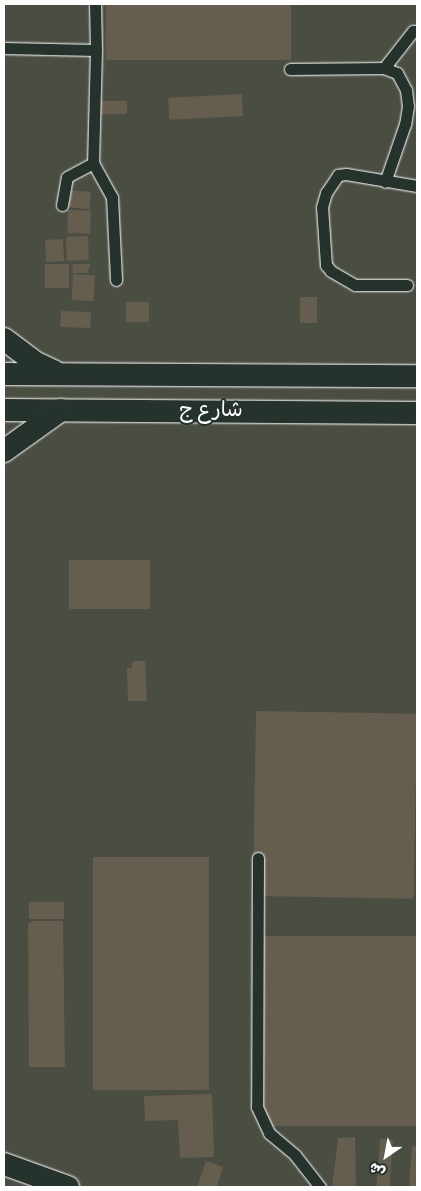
<!DOCTYPE html>
<meta charset="utf-8">
<style>
body{margin:0}
#map{position:relative;width:421px;height:1191px;overflow:hidden;background:#394037;font-family:"Indie Flower","Playpen Sans Arabic",sans-serif}
div>[style]{position:absolute}
.built>*{inset:0;background:#4a4d42;transform-origin:0 0}
.building>*{inset:0;background:#655e4e;transform-origin:0 0}
.roads{filter:drop-shadow(0 0 1px #fff) drop-shadow(0 0 1px #fff)}
.service>*{height:11px;margin:-5.5px;padding:0 5.5px;transform-origin:5.5px;border-radius:5.5px;background:#26332d}
.minor>*{height:22px;margin:-11px;padding:0 11px;transform-origin:11px;border-radius:11px;background:#26332d}
span{translate:-50% -50%;white-space:nowrap;text-align:center;line-height:1.15;-webkit-text-stroke:4px #26332d;paint-order:stroke}
.street-label{font-size:21px;color:#fff}
.frame{position:absolute;inset:0;border:5px solid #fff;pointer-events:none}
.north{position:absolute;left:361px;top:1131px;width:50px;height:50px;-webkit-text-stroke:4px #26332d;paint-order:stroke;rotate:213deg;font-size:14px;font-weight:700;line-height:20px;text-align:center;color:#fff}
.north::after{content:'';display:block;margin:auto;width:18px;height:22px;background:#fff;clip-path:polygon(50% 0,100% 100%,50% 72%,0 100%)}
</style>
<div id="map">
<div class="built">
<div style="left:4px;top:4px;width:413px;height:1183px"></div>
</div>
<div class="building">
<div style="left:106px;top:4px;width:185px;height:56px"></div>
<div style="left:242px;top:94px;width:22px;height:74px;rotate:87deg"></div>
<div style="left:96px;top:101px;width:31px;height:13px"></div>
<div style="left:68px;top:190px;width:23px;height:17px;rotate:5deg"></div>
<div style="left:68px;top:210px;width:23px;height:23px;rotate:2deg"></div>
<div style="left:88px;top:236px;width:24px;height:22px;rotate:88deg"></div>
<div style="left:63px;top:239px;width:22px;height:18px;rotate:87deg"></div>
<div style="left:45px;top:264px;width:24px;height:24px"></div>
<div style="clip-path:polygon(73px 264px,91px 264px,87px 273px,72px 273px)"></div>
<div style="left:73px;top:274px;width:22px;height:26px;rotate:3deg"></div>
<div style="left:300px;top:297px;width:17px;height:26px"></div>
<div style="left:126px;top:302px;width:23px;height:20px"></div>
<div style="left:61px;top:311px;width:30px;height:16px;rotate:2deg"></div>
<div style="left:150px;top:560px;width:49px;height:81px;rotate:90deg"></div>
<div style="clip-path:polygon(133px 661px,145px 661px,147px 701px,128px 701px,127px 668px,131px 668px)"></div>
<div style="left:256px;top:711px;width:161px;height:185px;rotate:1deg"></div>
<div style="left:209px;top:857px;width:233px;height:116px;rotate:90deg"></div>
<div style="left:29px;top:902px;width:35px;height:17px"></div>
<div style="clip-path:polygon(33px 921px,63px 921px,65px 1067px,29px 1067px,28px 924px)"></div>
<div style="left:417px;top:936px;width:190px;height:153px;rotate:90deg"></div>
<div style="clip-path:polygon(212px 1094px,214px 1157px,180px 1158px,178px 1120px,145px 1121px,144px 1096px)"></div>
<div style="clip-path:polygon(355px 1137px,356px 1187px,332px 1187px,338px 1138px)"></div>
<div style="left:380px;top:1139px;width:13px;height:48px;rotate:4deg"></div>
<div style="clip-path:polygon(412px 1146px,417px 1146px,417px 1187px,409px 1187px)"></div>
<div style="clip-path:polygon(206px 1161px,223px 1167px,217px 1187px,197px 1187px)"></div>
</div>
<div class="roads">
<div class="service">
<div style="left:4px;top:48px;width:92px;rotate:1.2deg"></div>
<div style="left:96px;top:50px;width:46px;rotate:-91.2deg"></div>
<div style="left:96px;top:50px;width:113px;rotate:91.5deg"></div>
<div style="left:93px;top:163px;width:39px;rotate:61deg"></div>
<div style="left:112px;top:197px;width:83px;rotate:87.2deg"></div>
<div style="left:384px;top:68px;width:47px;rotate:-51.9deg"></div>
<div style="left:413px;top:31px;width:4px"></div>
<div style="left:290px;top:69px;width:94px;rotate:-0.6deg"></div>
<div style="left:384px;top:68px;width:14px;rotate:21deg"></div>
<div style="left:397px;top:73px;width:19px;rotate:62deg"></div>
<div style="left:406px;top:90px;width:16px;rotate:83deg"></div>
<div style="left:408px;top:106px;width:18px;rotate:99deg"></div>
<div style="left:405px;top:124px;width:61px;rotate:109deg"></div>
<div style="left:62px;top:205px;width:28px;rotate:-80deg"></div>
<div style="left:67px;top:177px;width:30px;rotate:-28deg"></div>
<div style="left:407px;top:285px;width:52px;rotate:180deg"></div>
<div style="left:355px;top:285px;width:28px;rotate:-150deg"></div>
<div style="left:331px;top:271px;width:8px;rotate:-130deg"></div>
<div style="left:326px;top:265px;width:58px;rotate:-93.9deg"></div>
<div style="left:322px;top:207px;width:15px;rotate:-74deg"></div>
<div style="left:326px;top:193px;width:22px;rotate:-56deg"></div>
<div style="left:338px;top:175px;width:8px;rotate:-7deg"></div>
<div style="left:346px;top:174px;width:72px;rotate:9.6deg"></div>
<div style="left:258px;top:858px;width:249px;rotate:90.2deg"></div>
<div style="left:257px;top:1107px;width:29px;rotate:65deg"></div>
<div style="left:269px;top:1133px;width:34px;rotate:40deg"></div>
<div style="left:295px;top:1155px;width:41px;rotate:52deg"></div>
</div>
<div class="minor">
<div style="left:4px;top:339px;width:38px;rotate:37deg"></div>
<div style="left:34px;top:362px;width:23px;rotate:25deg"></div>
<div style="left:4px;top:374px;width:413px;rotate:0.3deg"></div>
<div style="left:4px;top:410px;width:413px;rotate:0.4deg"></div>
<div style="left:4px;top:451px;width:70px;rotate:-35.7deg"></div>
<div style="left:4px;top:1164px;width:68px;rotate:19.8deg"></div>
</div>
</div>
<div class="street-label">
<span style="left:211px;top:411px">شارع ج</span>
</div>
<div class="frame"></div>
<div class="north">ش</div>
</div>
